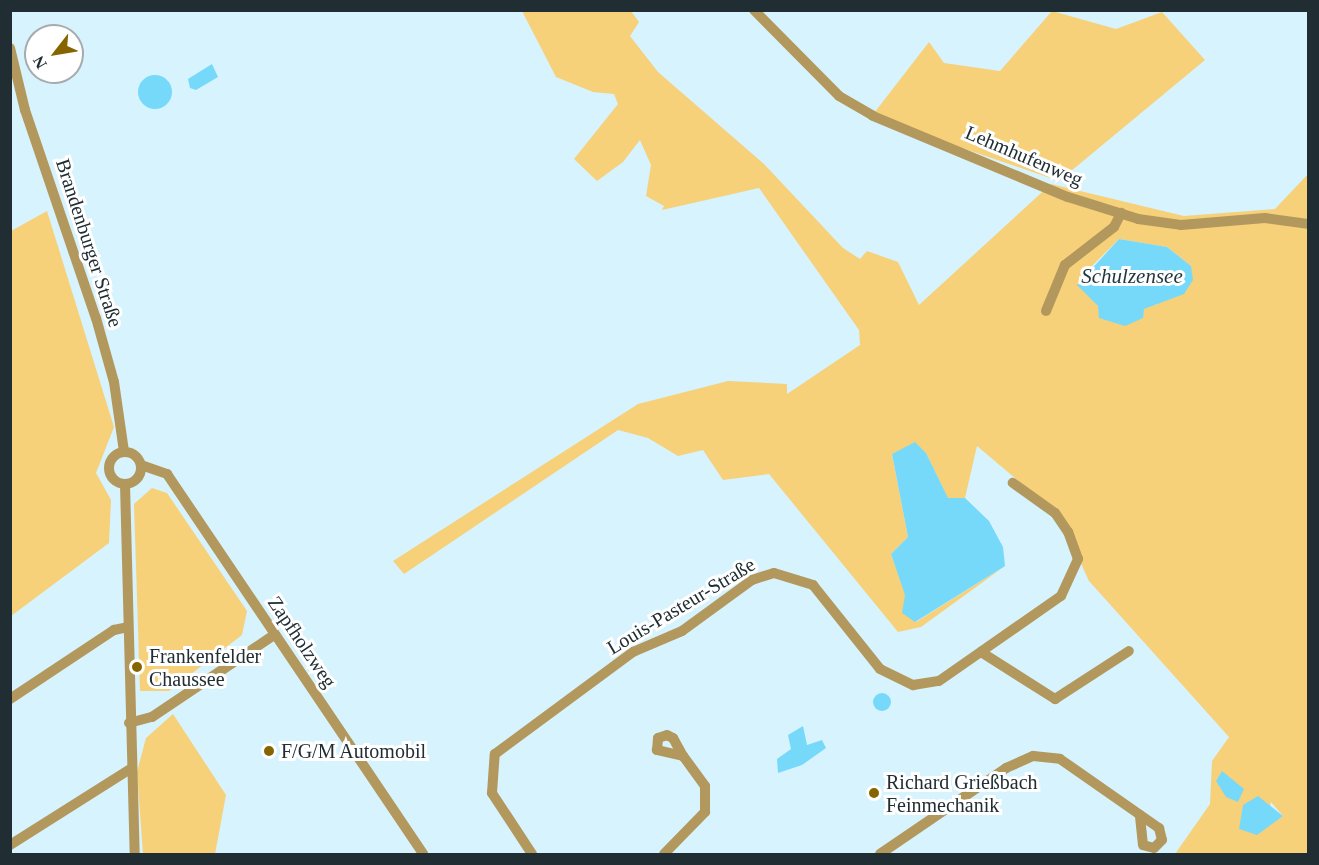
<!DOCTYPE html>
<meta charset="utf-8">
<style>
body{margin:0}
#map{position:relative;width:1319px;height:865px;overflow:hidden;background:#d6f3fe;font-family:"Times New Roman",serif}
div>[style]{position:absolute}
.green>*{inset:0;background:#f7d07a}
.water>*{inset:0;background:#77d9f9}
.round{border-radius:50%}
.minor>*{height:10px;margin:-5px;padding:0 5px;transform-origin:5px;border-radius:5px;background:#b3985d}
.minor>.ring{margin:-5px;padding:0;box-sizing:content-box;background:none;border:10px solid #b3985d;border-radius:50%}
.dots>*{width:16px;height:16px;translate:-50% -50%;box-sizing:border-box;border:3px solid #fff;border-radius:50%}
span{translate:-50% -50%;white-space:nowrap;text-align:center;line-height:1.15;-webkit-text-stroke:6px #fff;paint-order:stroke}
.street-label{font-size:20px;color:#202e33}
.poi-label{font-size:20px;color:#202e33}
.left{translate:0 -50%;text-align:left}
.water-label{font-size:21px;color:#1f363e;font-style:italic}
.frame{position:absolute;inset:0;border:12px solid #202e33;pointer-events:none}
.north{position:absolute;left:24px;top:24px;width:60px;height:60px;box-sizing:border-box;background:#fff;border:2px solid #a6abad;border-radius:50%;rotate:239deg;font-size:16px;font-weight:700;line-height:24px;text-align:center;color:#202e33}
.north::after{content:'';display:block;margin:auto;width:21px;height:27px;background:#866500;clip-path:polygon(50% 0,100% 100%,50% 72%,0 100%)}
</style>
<div id="map">
<div class="green">
<div style="clip-path:polygon(evenodd,522px 11px,631px 11px,639px 22px,630px 36px,658px 72px,764px 164px,843px 248px,860px 259px,867px 251px,898px 262px,919px 305px,1051px 184px,1184px 216px,1275px 209px,1308px 174px,1308px 854px,1175px 854px,1210px 804px,1212px 761px,1229px 737px,1089px 581px,1058px 514px,977px 446px,965px 498px,948px 499px,926px 453px,892px 454px,908px 537px,891px 554px,916px 622px,1005px 566px,921px 627px,898px 632px,769px 474px,723px 480px,703px 450px,678px 456px,648px 438px,618px 430px,404px 574px,393px 561px,638px 404px,728px 381px,787px 384px,787px 394px,860px 345px,859px 330px,759px 188px,662px 210px,664px 206px,646px 196px,651px 165px,640px 140px,623px 162px,597px 181px,574px 159px,618px 104px,614px 94px,593px 92px,556px 77px,522px 11px,1119px 239px,1167px 247px,1191px 266px,1156px 305px,1098px 306px,1079px 279px,1119px 239px,522px 11px,1271px 802px,1283px 816px,1266px 827px,1271px 802px)"></div>
<div style="clip-path:polygon(1052px 11px,1116px 29px,1162px 12px,1205px 60px,1059px 181px,871px 117px,929px 42px,944px 63px,1000px 71px)"></div>
<div style="clip-path:polygon(47px 211px,114px 427px,96px 473px,111px 500px,109px 543px,11px 616px,11px 231px)"></div>
<div style="clip-path:polygon(152px 488px,167px 493px,247px 611px,242px 635px,169px 691px,140px 691px,134px 504px)"></div>
<div style="clip-path:polygon(173px 714px,226px 795px,215px 854px,143px 854px,137px 772px,146px 738px)"></div>
</div>
<div class="water">
<div style="clip-path:polygon(212px 64px,218px 77px,196px 90px,190px 88px,188px 79px)"></div>
<div class="round" style="left:138px;top:75px;width:34px;height:34px"></div>
<div style="clip-path:polygon(1119px 239px,1167px 247px,1191px 266px,1193px 280px,1184px 294px,1144px 309px,1143px 318px,1125px 326px,1099px 318px,1098px 306px,1077px 285px)"></div>
<div style="clip-path:polygon(915px 442px,926px 453px,948px 498px,965px 498px,989px 521px,1003px 547px,1005px 566px,915px 622px,902px 613px,905px 595px,891px 554px,908px 537px,892px 454px)"></div>
<div class="round" style="left:873px;top:693px;width:18px;height:18px"></div>
<div style="clip-path:polygon(803px 726px,807px 745px,822px 740px,826px 748px,802px 765px,778px 773px,777px 759px,791px 749px,788px 735px)"></div>
<div style="clip-path:polygon(1222px 771px,1244px 789px,1238px 802px,1226px 797px,1216px 781px)"></div>
<div style="clip-path:polygon(1258px 796px,1283px 816px,1257px 835px,1239px 829px,1243px 805px)"></div>
</div>
<div class="minor">
<div style="left:754px;top:10px;width:121px;rotate:45.3deg"></div>
<div style="left:839px;top:96px;width:39px;rotate:30deg"></div>
<div style="left:873px;top:116px;width:211px;rotate:22.6deg"></div>
<div style="left:1068px;top:197px;width:73px;rotate:17.4deg"></div>
<div style="left:1138px;top:219px;width:43px;rotate:7.9deg"></div>
<div style="left:1181px;top:225px;width:84px;rotate:-4.8deg"></div>
<div style="left:1265px;top:218px;width:43px;rotate:7.9deg"></div>
<div style="left:10px;top:48px;width:64px;rotate:76.4deg"></div>
<div style="left:25px;top:110px;width:220px;rotate:71.2deg"></div>
<div style="left:96px;top:318px;width:66px;rotate:74.3deg"></div>
<div style="left:114px;top:382px;width:70px;rotate:81.8deg"></div>
<div style="left:1046px;top:311px;width:50px;rotate:-67.6deg"></div>
<div style="left:1065px;top:265px;width:62px;rotate:-37.8deg"></div>
<div style="left:1114px;top:227px;width:16px;rotate:-63deg"></div>
<div class="ring" style="left:109px;top:452px;width:22px;height:22px"></div>
<div style="left:141px;top:465px;width:28px;rotate:19deg"></div>
<div style="left:167px;top:474px;width:458px;rotate:56deg"></div>
<div style="left:125px;top:484px;width:370px;rotate:88.5deg"></div>
<div style="left:981px;top:652px;width:88px;rotate:32.4deg"></div>
<div style="left:1055px;top:699px;width:88px;rotate:-33deg"></div>
<div style="left:10px;top:699px;width:125px;rotate:-33.6deg"></div>
<div style="left:114px;top:630px;width:14px;rotate:-12deg"></div>
<div style="left:129px;top:723px;width:24px;rotate:-15deg"></div>
<div style="left:152px;top:717px;width:147px;rotate:-33.9deg"></div>
<div style="left:667px;top:735px;width:7px;rotate:27deg"></div>
<div style="left:673px;top:738px;width:21px;rotate:61deg"></div>
<div style="left:683px;top:756px;width:27px;rotate:-167deg"></div>
<div style="left:657px;top:750px;width:12px;rotate:-85deg"></div>
<div style="left:658px;top:738px;width:9px;rotate:-18deg"></div>
<div style="left:10px;top:845px;width:142px;rotate:-32.3deg"></div>
<div style="left:532px;top:854px;width:73px;rotate:-123.3deg"></div>
<div style="left:492px;top:793px;width:39px;rotate:-86deg"></div>
<div style="left:495px;top:754px;width:172px;rotate:-36.5deg"></div>
<div style="left:633px;top:652px;width:53px;rotate:-23.2deg"></div>
<div style="left:682px;top:631px;width:87px;rotate:-36.1deg"></div>
<div style="left:752px;top:580px;width:23px;rotate:-18deg"></div>
<div style="left:774px;top:573px;width:41px;rotate:17.1deg"></div>
<div style="left:813px;top:585px;width:107px;rotate:51.4deg"></div>
<div style="left:880px;top:669px;width:37px;rotate:26deg"></div>
<div style="left:913px;top:685px;width:26px;rotate:-9deg"></div>
<div style="left:939px;top:681px;width:149px;rotate:-34.9deg"></div>
<div style="left:1061px;top:596px;width:41px;rotate:-65.3deg"></div>
<div style="left:1078px;top:559px;width:29px;rotate:-110deg"></div>
<div style="left:1068px;top:532px;width:23px;rotate:-124deg"></div>
<div style="left:1055px;top:513px;width:52px;rotate:-144.5deg"></div>
<div style="left:664px;top:854px;width:59px;rotate:-45.7deg"></div>
<div style="left:705px;top:812px;width:26px;rotate:-90deg"></div>
<div style="left:705px;top:786px;width:37px;rotate:-126deg"></div>
<div style="left:880px;top:854px;width:153px;rotate:-34.3deg"></div>
<div style="left:1006px;top:768px;width:30px;rotate:-24deg"></div>
<div style="left:1033px;top:756px;width:27px;rotate:6deg"></div>
<div style="left:1060px;top:759px;width:121px;rotate:34.9deg"></div>
<div style="left:1159px;top:828px;width:12px;rotate:76deg"></div>
<div style="left:1162px;top:840px;width:11px;rotate:135deg"></div>
<div style="left:1154px;top:848px;width:11px;rotate:-165deg"></div>
<div style="left:1143px;top:845px;width:30px;rotate:-96deg"></div>
</div>
<div class="dots">
<div style="left:137px;top:667px;background:#866500"></div>
<div style="left:269px;top:751px;background:#866500"></div>
<div style="left:874px;top:793px;background:#866500"></div>
</div>
<div class="street-label">
<span style="left:1024px;top:156px;rotate:23deg">Lehmhufenweg</span>
<span style="left:89px;top:243px;rotate:72deg">Brandenburger Straße</span>
<span style="left:681px;top:606px;rotate:-31deg">Louis-Pasteur-Straße</span>
<span style="left:302px;top:642px;rotate:56deg">Zapfholzweg</span>
</div>
<div class="poi-label">
<span class="left" style="left:149px;top:668px">Frankenfelder<br>Chaussee</span>
<span class="left" style="left:281px;top:751px">F/G/M Automobil</span>
<span class="left" style="left:886px;top:794px">Richard Grießbach<br>Feinmechanik</span>
</div>
<div class="water-label">
<span style="left:1132px;top:276px">Schulzensee</span>
</div>
<div class="frame"></div>
<div class="north">N</div>
</div>
